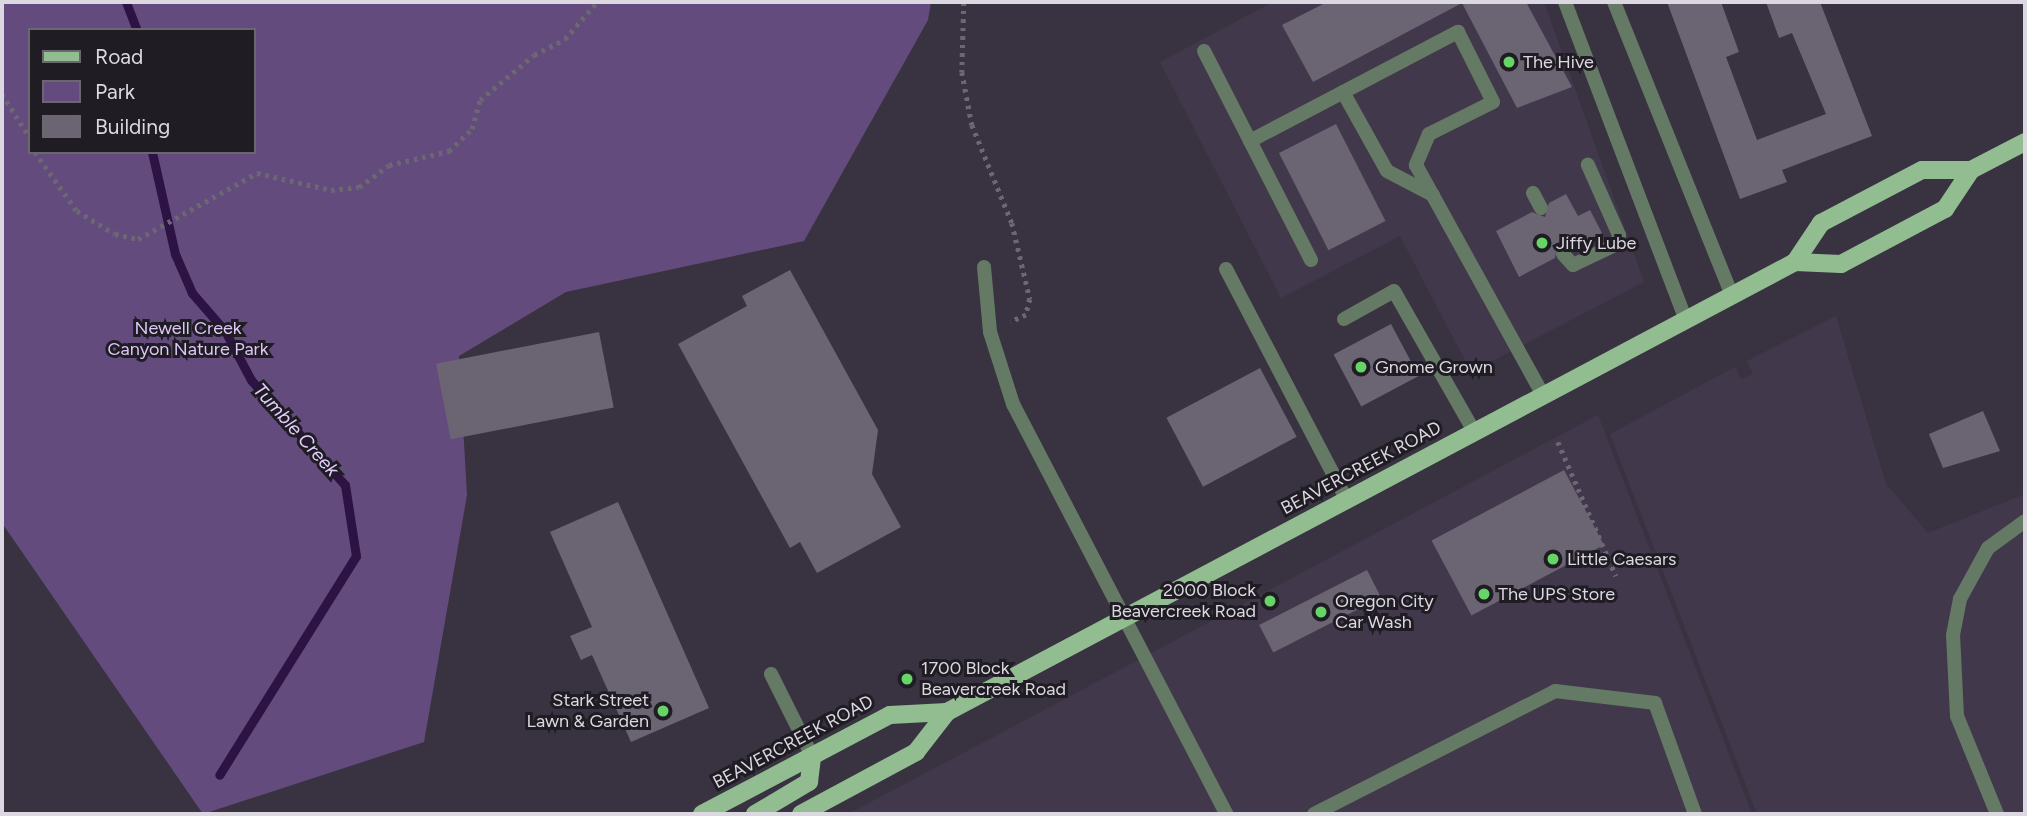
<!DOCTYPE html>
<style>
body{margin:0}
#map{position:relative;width:2027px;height:816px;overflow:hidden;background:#393341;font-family:Figtree,sans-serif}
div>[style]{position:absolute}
.built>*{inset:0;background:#42384c}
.green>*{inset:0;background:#644b7d}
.stream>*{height:9px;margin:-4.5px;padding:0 4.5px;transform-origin:4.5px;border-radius:4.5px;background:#2d1244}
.building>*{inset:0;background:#6b6473;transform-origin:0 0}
.path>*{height:4.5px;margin-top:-2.25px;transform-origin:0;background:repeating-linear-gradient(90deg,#6c6773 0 3.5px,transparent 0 8.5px)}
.service>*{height:14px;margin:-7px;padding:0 7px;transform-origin:7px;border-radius:7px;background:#657a64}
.primary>*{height:18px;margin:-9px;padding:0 9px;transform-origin:9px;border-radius:9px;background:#92bd91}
.dots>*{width:19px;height:19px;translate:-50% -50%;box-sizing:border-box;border:4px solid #1f1c23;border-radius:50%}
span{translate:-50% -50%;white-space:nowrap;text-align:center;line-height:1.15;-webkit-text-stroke:6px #1f1c23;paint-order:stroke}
.poi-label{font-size:18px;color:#dcd8e1}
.left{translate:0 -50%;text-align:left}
.right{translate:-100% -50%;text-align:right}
.park-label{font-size:18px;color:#ddc6f8}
.street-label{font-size:18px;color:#dcd8e1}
.water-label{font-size:19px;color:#e4cdff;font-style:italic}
.frame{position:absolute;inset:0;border:4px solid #dcd8e1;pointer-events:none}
.legend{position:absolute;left:28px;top:28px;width:228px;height:126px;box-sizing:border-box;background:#1f1c23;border:2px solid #6b676f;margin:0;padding:9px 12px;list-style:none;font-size:21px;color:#dcd8e1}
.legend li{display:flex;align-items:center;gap:14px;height:35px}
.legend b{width:35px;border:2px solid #6b676f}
</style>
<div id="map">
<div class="built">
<div style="clip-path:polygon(1273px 2px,1544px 2px,1644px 282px,1471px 372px,1400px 236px,1281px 298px,1160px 62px)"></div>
<div style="clip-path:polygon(1836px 316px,1886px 484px,1928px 533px,2025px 494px,2025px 814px,1757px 814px,1610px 434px,1735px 367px,1741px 379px,1753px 374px,1747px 361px)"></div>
<div style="clip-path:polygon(1598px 415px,1752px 814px,848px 814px,1003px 732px)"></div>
</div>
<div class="green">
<div style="clip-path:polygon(evenodd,2px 2px,931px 2px,928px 20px,804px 241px,566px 292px,459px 356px,467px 495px,424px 742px,203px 814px,2px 523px,2px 2px,30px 30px,254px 30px,254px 152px,30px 152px,30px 30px)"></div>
</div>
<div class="stream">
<div style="left:126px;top:2px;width:30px;rotate:69deg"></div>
<div style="left:152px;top:152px;width:105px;rotate:77.3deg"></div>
<div style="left:175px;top:254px;width:43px;rotate:66.4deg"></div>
<div style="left:192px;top:293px;width:50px;rotate:49deg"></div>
<div style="left:225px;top:331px;width:55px;rotate:62deg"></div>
<div style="left:251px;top:380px;width:141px;rotate:48.2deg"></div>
<div style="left:345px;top:485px;width:72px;rotate:81.2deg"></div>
<div style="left:356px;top:556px;width:258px;rotate:122deg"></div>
</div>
<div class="building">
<div style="clip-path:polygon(1327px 2px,1526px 2px,1572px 87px,1517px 108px,1462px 3px,1313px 82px,1282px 25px)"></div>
<div style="clip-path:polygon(1667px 2px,1721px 2px,1739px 52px,1726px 57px,1757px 140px,1826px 114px,1792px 33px,1779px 38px,1766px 2px,1820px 2px,1872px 136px,1782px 170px,1787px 182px,1740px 199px)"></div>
<div style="left:1336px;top:124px;width:109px;height:64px;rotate:63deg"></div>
<div style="clip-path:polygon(1566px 194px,1578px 216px,1590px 210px,1602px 233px,1572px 249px,1557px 246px,1555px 258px,1519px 277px,1496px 231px,1532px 212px,1545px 217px,1549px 203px)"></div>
<div style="clip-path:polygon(790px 270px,878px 430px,872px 474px,901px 527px,817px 573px,800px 542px,790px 548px,678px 344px,747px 306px,742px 296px)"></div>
<div style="left:1391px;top:324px;width:59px;height:65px;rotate:62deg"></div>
<div style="left:599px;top:332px;width:77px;height:166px;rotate:79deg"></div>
<div style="left:1260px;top:368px;width:78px;height:106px;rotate:62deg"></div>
<div style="clip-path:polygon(1983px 411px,2000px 451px,1943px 468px,1929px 434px)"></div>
<div style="left:1564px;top:470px;width:85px;height:150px;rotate:62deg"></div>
<div style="clip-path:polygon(618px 502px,709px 708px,631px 742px,592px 655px,581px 660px,570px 636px,592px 627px,550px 532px)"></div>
<div style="left:1367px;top:570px;width:31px;height:121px;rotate:63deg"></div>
</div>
<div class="path">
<div style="left:964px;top:2px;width:70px;rotate:91.6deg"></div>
<div style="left:962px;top:72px;width:54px;rotate:79.3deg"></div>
<div style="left:972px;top:125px;width:106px;rotate:67.8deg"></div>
<div style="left:1012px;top:223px;width:78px;rotate:76.7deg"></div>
<div style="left:1030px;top:299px;width:16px;rotate:104deg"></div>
<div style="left:1026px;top:315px;width:17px;rotate:156deg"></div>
<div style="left:2px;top:94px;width:52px;rotate:57.5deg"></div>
<div style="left:35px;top:152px;width:72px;rotate:54.6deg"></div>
<div style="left:77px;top:211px;width:44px;rotate:31.2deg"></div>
<div style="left:115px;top:234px;width:24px;rotate:12deg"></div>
<div style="left:138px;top:239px;width:136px;rotate:-29deg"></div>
<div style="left:257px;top:173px;width:76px;rotate:12.9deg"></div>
<div style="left:331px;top:190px;width:28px;rotate:-6deg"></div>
<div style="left:359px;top:187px;width:37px;rotate:-36deg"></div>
<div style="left:389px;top:165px;width:62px;rotate:-13.1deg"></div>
<div style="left:449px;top:151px;width:32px;rotate:-44deg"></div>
<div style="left:472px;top:129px;width:30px;rotate:-75deg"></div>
<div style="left:480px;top:100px;width:70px;rotate:-39.8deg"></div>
<div style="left:534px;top:55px;width:35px;rotate:-27deg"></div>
<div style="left:565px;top:39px;width:49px;rotate:-49.1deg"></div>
<div style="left:1558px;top:442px;width:146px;rotate:66.6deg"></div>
</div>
<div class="service">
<div style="left:1565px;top:2px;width:340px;rotate:69.2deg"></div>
<div style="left:1614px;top:2px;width:317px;rotate:68.1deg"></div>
<div style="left:1204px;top:51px;width:101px;rotate:62.9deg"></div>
<div style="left:1343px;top:92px;width:90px;rotate:60.9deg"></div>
<div style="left:1387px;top:171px;width:52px;rotate:27.6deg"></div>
<div style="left:1533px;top:193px;width:17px;rotate:62deg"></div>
<div style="left:1563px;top:254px;width:15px;rotate:48deg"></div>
<div style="left:1573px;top:265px;width:49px;rotate:-25.5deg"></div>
<div style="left:1617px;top:244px;width:9px;rotate:-77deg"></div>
<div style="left:1619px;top:235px;width:77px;rotate:-113.9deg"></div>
<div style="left:1311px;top:260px;width:134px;rotate:-117.1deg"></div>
<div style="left:1250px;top:141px;width:235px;rotate:-27.7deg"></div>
<div style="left:1458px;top:32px;width:78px;rotate:63.4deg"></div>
<div style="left:1493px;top:102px;width:72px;rotate:153.4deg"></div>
<div style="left:1429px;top:134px;width:34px;rotate:113deg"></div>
<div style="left:1416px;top:165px;width:263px;rotate:61.1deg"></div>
<div style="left:984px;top:267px;width:65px;rotate:84.7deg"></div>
<div style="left:990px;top:332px;width:76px;rotate:72.3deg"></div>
<div style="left:1013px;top:404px;width:462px;rotate:62.5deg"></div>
<div style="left:1226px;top:269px;width:259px;rotate:62.4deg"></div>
<div style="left:1344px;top:319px;width:57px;rotate:-29.2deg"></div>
<div style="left:1394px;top:291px;width:161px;rotate:60.3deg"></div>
<div style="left:771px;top:674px;width:92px;rotate:63.4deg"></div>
<div style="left:1314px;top:814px;width:271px;rotate:-27deg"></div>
<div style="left:1555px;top:691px;width:101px;rotate:6.8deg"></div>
<div style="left:1655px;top:703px;width:118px;rotate:70.2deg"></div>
<div style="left:1997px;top:814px;width:106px;rotate:-112.2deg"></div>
<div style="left:1957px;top:716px;width:81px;rotate:-92.8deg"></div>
<div style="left:1953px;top:635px;width:37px;rotate:-79deg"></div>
<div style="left:1960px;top:599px;width:58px;rotate:-61.2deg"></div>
<div style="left:1988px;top:548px;width:46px;rotate:-36.1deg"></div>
</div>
<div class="primary">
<div style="left:1795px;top:262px;width:46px;rotate:2.5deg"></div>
<div style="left:1841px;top:264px;width:118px;rotate:-27.9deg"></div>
<div style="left:1945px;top:209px;width:47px;rotate:-56.3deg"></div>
<div style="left:702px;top:814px;width:212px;rotate:-27.8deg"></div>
<div style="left:890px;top:715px;width:57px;rotate:-3deg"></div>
<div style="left:755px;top:814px;width:63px;rotate:-30.7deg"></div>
<div style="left:809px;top:782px;width:26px;rotate:-83deg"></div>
<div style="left:801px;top:814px;width:131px;rotate:-28.3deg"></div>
<div style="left:916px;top:752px;width:51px;rotate:-52.2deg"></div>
<div style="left:947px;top:712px;width:960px;rotate:-27.95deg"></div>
<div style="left:1795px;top:262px;width:47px;rotate:-56.3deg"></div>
<div style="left:1821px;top:223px;width:114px;rotate:-27.7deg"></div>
<div style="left:1922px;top:170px;width:49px"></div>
<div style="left:1971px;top:170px;width:61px;rotate:-27.4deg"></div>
</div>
<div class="dots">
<div style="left:1509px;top:62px;background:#66d467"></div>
<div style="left:1542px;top:243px;background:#66d467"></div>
<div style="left:1361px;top:367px;background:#66d467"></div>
<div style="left:1553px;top:559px;background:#66d467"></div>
<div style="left:1484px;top:594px;background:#66d467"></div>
<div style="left:1270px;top:601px;background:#66d467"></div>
<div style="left:1321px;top:612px;background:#66d467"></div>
<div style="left:907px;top:679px;background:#66d467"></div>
<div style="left:663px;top:711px;background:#66d467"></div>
</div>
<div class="poi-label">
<span class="left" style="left:1523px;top:62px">The Hive</span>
<span class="left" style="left:1556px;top:243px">Jiffy Lube</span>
<span class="left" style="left:1375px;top:367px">Gnome Grown</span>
<span class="left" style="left:1567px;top:559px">Little Caesars</span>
<span class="right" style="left:1256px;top:601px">2000 Block<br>Beavercreek Road</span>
<span class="left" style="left:1498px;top:594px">The UPS Store</span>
<span class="left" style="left:1335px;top:612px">Oregon City<br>Car Wash</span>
<span class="left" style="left:921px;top:679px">1700 Block<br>Beavercreek Road</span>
<span class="right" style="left:649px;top:711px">Stark Street<br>Lawn &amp; Garden</span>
</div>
<div class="park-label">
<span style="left:188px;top:339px">Newell Creek<br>Canyon Nature Park</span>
</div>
<div class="street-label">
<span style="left:1361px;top:468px;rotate:-28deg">BEAVERCREEK ROAD</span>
<span style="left:793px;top:742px;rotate:-28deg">BEAVERCREEK ROAD</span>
</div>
<div class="water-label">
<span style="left:296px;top:430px;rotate:48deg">Tumble Creek</span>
</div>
<div class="frame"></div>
<ul class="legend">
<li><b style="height:9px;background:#92bd91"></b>Road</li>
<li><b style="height:19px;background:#644b7d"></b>Park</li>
<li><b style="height:19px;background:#6b6473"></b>Building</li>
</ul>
</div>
